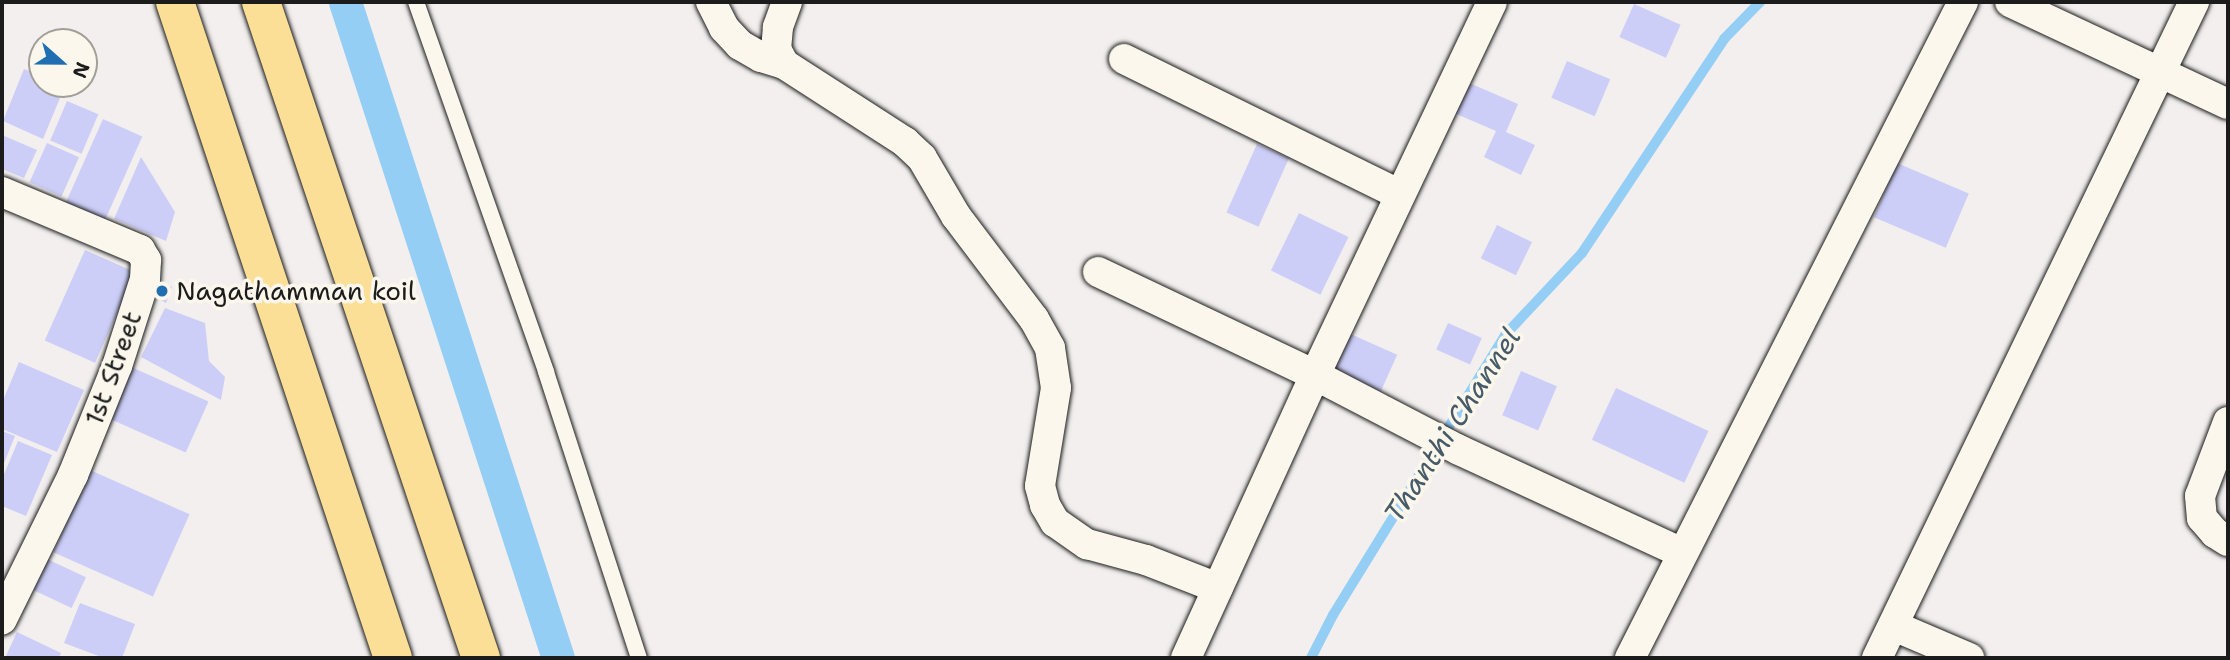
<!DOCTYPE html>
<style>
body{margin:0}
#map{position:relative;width:2230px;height:660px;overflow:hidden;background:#f2efee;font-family:"Shantell Sans",sans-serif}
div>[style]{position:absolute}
.stream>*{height:10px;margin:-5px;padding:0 5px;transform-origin:5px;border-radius:5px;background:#95cef5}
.canal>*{height:33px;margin:-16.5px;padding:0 16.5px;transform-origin:16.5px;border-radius:16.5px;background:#95cef5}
.building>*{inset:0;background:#cccef7;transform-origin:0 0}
.roads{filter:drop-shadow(0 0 2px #1c1c1c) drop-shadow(0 0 2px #1c1c1c)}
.lane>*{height:16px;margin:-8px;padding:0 8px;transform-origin:8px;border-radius:8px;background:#fbf7ec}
.street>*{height:30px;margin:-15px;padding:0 15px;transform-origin:15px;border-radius:15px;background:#fbf7ec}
.highway>*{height:38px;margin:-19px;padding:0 19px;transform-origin:19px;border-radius:19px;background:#fbdf96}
.dots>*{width:19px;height:19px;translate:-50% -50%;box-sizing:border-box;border:4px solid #fbf7ec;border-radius:50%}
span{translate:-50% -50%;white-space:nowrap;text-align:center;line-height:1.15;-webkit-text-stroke:7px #fbf7ec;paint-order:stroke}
.poi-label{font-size:26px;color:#1c1c1c}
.left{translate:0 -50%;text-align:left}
.street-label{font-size:26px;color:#1c1c1c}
.water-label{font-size:28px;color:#465a68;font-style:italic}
.frame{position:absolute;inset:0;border:4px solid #1c1c1c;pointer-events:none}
.north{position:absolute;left:28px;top:28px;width:70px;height:70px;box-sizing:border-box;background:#fbf7ec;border:2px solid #a29f99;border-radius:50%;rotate:111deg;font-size:19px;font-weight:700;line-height:28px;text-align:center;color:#1c1c1c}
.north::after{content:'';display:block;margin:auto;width:24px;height:32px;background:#1f6fb2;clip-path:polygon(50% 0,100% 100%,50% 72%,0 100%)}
</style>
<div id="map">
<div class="stream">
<div style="left:1311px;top:658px;width:48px;rotate:-62.9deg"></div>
<div style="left:1333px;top:615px;width:329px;rotate:-58.4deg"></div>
<div style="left:1505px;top:335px;width:112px;rotate:-46.8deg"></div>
<div style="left:1582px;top:253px;width:257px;rotate:-56.4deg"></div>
<div style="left:1724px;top:39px;width:52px;rotate:-45.8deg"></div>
</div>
<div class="canal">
<div style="left:345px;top:2px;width:690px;rotate:72.01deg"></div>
</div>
<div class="building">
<div style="left:1634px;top:4px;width:51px;height:36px;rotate:24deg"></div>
<div style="left:1567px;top:61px;width:47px;height:40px;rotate:23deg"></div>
<div style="clip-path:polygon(24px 69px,42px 76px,42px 84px,65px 86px,43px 139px,3px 121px)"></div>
<div style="clip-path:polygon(1467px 82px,1518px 104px,1506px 132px,1535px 145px,1521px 175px,1484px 157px,1496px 131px,1454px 113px)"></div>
<div style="left:67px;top:101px;width:34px;height:43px;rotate:23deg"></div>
<div style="left:103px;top:119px;width:43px;height:91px;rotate:24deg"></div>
<div style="clip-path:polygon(2px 135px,37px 150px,24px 178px,2px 169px)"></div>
<div style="left:47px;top:143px;width:35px;height:43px;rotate:24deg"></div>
<div style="left:1257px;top:144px;width:35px;height:75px;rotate:24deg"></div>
<div style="clip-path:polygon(141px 157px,175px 212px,166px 241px,114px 219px)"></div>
<div style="left:1897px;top:163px;width:78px;height:59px;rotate:23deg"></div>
<div style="left:1299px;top:213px;width:55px;height:64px;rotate:26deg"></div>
<div style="left:1497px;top:225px;width:39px;height:37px;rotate:26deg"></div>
<div style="left:85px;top:250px;width:55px;height:99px;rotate:24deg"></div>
<div style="clip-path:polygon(158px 280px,172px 287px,166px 303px,151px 295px)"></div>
<div style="clip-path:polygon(165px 308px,205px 323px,209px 361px,225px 377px,221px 400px,141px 357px)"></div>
<div style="left:1448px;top:323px;width:37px;height:29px;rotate:24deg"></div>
<div style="left:1346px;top:332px;width:56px;height:40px;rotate:24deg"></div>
<div style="clip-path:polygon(19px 362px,84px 390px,57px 452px,2px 429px,2px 403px)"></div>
<div style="left:129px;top:366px;width:87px;height:56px;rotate:24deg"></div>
<div style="left:1521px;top:371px;width:39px;height:48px;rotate:23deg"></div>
<div style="left:1616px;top:388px;width:102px;height:57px;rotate:25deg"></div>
<div style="clip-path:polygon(2px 431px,15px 436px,2px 468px)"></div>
<div style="clip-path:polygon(18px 441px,52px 455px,26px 516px,2px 506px,2px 479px)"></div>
<div style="left:90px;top:470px;width:109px;height:90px;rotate:24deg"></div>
<div style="left:47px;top:559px;width:43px;height:34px;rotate:25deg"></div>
<div style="clip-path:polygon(80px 603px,135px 624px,122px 658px,104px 658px,64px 643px)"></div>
<div style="clip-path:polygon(17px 632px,61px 653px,59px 658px,5px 658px)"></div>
</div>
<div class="roads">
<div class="lane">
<div style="left:416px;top:2px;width:392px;rotate:70.6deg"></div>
<div style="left:546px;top:372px;width:301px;rotate:72deg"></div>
</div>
<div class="street">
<div style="left:711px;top:2px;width:29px;rotate:63deg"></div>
<div style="left:724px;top:28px;width:23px;rotate:47deg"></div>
<div style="left:740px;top:45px;width:24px;rotate:30deg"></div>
<div style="left:761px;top:57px;width:24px;rotate:17deg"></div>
<div style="left:787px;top:2px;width:27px;rotate:110deg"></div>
<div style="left:778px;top:27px;width:22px;rotate:95deg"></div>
<div style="left:776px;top:49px;width:17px;rotate:62deg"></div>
<div style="left:784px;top:64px;width:144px;rotate:32.8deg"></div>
<div style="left:905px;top:142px;width:23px;rotate:43deg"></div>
<div style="left:922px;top:158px;width:67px;rotate:59.6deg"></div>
<div style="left:956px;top:216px;width:129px;rotate:52.9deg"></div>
<div style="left:1034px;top:319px;width:33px;rotate:61deg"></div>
<div style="left:1050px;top:348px;width:40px;rotate:81.5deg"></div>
<div style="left:1056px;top:388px;width:99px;rotate:99.3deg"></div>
<div style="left:1040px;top:486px;width:20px;rotate:75deg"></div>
<div style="left:1045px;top:505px;width:20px;rotate:60deg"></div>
<div style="left:1055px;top:522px;width:39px;rotate:35deg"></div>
<div style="left:1087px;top:544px;width:61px;rotate:15.2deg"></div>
<div style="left:1146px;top:560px;width:77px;rotate:21.3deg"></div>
<div style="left:2010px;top:2px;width:241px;rotate:25.1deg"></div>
<div style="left:1124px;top:59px;width:305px;rotate:26.2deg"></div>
<div style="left:2px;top:192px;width:150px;rotate:22.8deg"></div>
<div style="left:140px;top:250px;width:12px;rotate:59deg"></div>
<div style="left:146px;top:260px;width:19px;rotate:93deg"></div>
<div style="left:145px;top:279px;width:91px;rotate:107.8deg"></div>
<div style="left:117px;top:366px;width:118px;rotate:112deg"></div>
<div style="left:73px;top:475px;width:161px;rotate:116.2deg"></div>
<div style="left:1098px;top:272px;width:240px;rotate:25.4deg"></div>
<div style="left:1315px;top:375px;width:413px;rotate:-64.6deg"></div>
<div style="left:2228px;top:422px;width:79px;rotate:110.7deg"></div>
<div style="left:2200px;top:496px;width:22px;rotate:85deg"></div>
<div style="left:2202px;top:518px;width:20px;rotate:49deg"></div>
<div style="left:2215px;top:533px;width:15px;rotate:32deg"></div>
<div style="left:1894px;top:626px;width:82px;rotate:23.1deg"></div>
<div style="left:1186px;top:658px;width:311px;rotate:-65.5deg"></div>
<div style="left:1315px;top:375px;width:162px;rotate:27.5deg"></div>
<div style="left:1459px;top:450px;width:246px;rotate:24.8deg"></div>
<div style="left:1630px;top:658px;width:736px;rotate:-63.09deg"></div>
<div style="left:1877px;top:658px;width:729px;rotate:-64.21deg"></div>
</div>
<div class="highway">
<div style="left:175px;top:2px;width:691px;rotate:71.62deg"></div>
<div style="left:261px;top:2px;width:692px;rotate:71.46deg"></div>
</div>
</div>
<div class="dots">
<div style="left:162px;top:291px;background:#1f6fb2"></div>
</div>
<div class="poi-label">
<span class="left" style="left:176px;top:291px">Nagathamman koil</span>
</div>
<div class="street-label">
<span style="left:113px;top:368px;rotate:-70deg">1st Street</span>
</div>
<div class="water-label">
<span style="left:1452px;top:425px;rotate:-57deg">Thanthi Channel</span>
</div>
<div class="frame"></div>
<div class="north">N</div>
</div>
